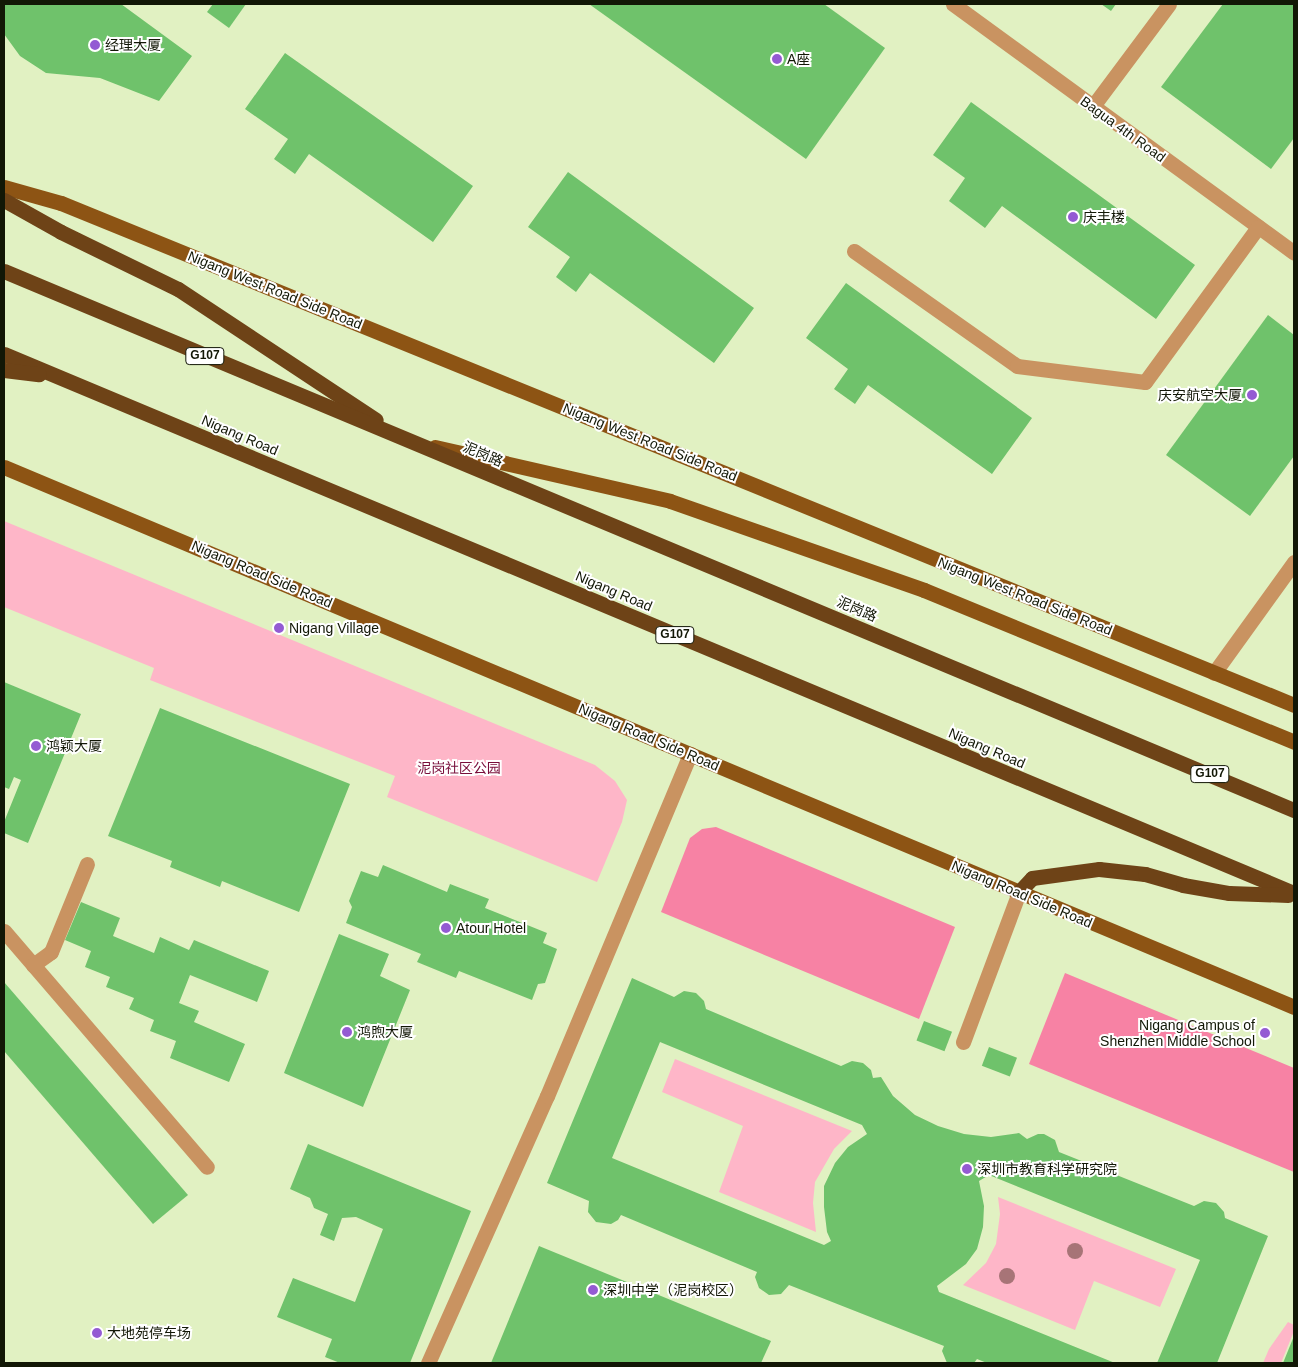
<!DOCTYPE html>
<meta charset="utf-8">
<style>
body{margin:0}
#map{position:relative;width:1298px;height:1367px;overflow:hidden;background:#e1f1c2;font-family:Helvetica,"Noto Sans SC",sans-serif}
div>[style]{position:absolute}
.green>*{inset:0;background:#feb6c8}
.forest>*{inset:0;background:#f782a4}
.building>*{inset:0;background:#6fc26b;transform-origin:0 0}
.minor>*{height:15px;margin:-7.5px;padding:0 7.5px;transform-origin:7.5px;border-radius:7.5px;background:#c99361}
.major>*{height:15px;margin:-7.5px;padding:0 7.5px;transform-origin:7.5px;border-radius:7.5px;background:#8d5414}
.highway>*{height:15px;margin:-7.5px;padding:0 7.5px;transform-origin:7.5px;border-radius:7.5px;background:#6e4317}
.trees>*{width:16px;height:16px;margin:-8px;border-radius:50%;background:#a77477}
.dots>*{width:14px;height:14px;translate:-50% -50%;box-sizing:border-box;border:2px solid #fff;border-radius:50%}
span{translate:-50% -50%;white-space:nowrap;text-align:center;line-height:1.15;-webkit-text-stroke:4px #fff;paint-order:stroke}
.shield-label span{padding:1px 4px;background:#fff;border:1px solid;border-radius:4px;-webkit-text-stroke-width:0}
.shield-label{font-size:12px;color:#121706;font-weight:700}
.poi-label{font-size:14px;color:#121706}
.left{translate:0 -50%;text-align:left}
.right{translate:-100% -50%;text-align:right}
.street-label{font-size:14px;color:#121706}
.park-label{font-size:14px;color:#780d3a}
.frame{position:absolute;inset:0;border:5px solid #121706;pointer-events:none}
</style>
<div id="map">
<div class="green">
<div style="clip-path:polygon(4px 521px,595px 765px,615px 781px,627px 800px,622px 822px,597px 882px,387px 797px,395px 776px,150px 680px,154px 668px,4px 607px)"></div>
<div style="clip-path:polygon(675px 1059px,852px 1131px,834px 1149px,815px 1182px,813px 1203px,816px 1232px,719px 1192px,743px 1126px,662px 1092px)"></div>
<div style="clip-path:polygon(998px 1197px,1176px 1269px,1160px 1307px,1094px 1281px,1075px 1330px,963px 1285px,986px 1263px,996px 1244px,1000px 1214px)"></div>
<div style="clip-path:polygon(1288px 1322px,1294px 1325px,1294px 1331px,1281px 1363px,1263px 1363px,1269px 1349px)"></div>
</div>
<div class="forest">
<div style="clip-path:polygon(716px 827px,955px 927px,919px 1019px,661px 912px,690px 838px,702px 829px)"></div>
<div style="clip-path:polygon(1065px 973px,1294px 1068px,1294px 1172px,1029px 1064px)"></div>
</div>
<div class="building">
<div style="clip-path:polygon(4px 4px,121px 4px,192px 56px,159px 101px,100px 78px,46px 73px,20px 56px,4px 34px)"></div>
<div style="clip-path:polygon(213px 4px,246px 4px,229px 28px,207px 12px)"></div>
<div style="clip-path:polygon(589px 4px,824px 4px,885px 48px,806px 159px)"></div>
<div style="clip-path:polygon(1101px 4px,1116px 4px,1111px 11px)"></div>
<div style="clip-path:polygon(1223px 4px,1294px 4px,1294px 138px,1271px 169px,1161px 87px)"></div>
<div style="clip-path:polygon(285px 53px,473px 186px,433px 242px,309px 154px,295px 174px,274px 159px,288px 139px,245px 109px)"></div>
<div style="clip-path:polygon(971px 102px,1195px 265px,1156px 319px,1002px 206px,985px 228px,949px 201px,965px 178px,933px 155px)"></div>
<div style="clip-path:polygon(568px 172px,754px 308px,714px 363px,590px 273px,576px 292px,556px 277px,570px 257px,528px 227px)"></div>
<div style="clip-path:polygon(846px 283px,1032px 418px,992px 474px,868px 385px,855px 404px,834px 389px,848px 369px,806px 338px)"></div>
<div style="clip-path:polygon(1268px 315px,1294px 335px,1294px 456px,1250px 516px,1166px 455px)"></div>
<div style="clip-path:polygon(4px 682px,81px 714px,28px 843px,4px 833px,4px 822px,21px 780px,14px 777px,9px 789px,4px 787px)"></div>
<div style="clip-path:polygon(160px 708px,350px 784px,299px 912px,222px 881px,220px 887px,170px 867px,172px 861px,108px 836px)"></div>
<div style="clip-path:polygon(383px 865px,447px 892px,450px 884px,489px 899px,485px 908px,547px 933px,543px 943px,557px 949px,545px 983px,538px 984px,532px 1000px,459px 971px,456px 978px,417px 962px,421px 954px,346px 923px,352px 907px,349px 901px,361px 871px,378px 877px)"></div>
<div style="clip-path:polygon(81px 902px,120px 918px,113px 936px,154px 953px,160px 937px,189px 950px,194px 940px,269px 971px,257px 1002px,190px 975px,179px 1003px,199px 1011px,194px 1022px,245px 1044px,229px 1082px,170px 1058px,176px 1041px,150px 1031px,154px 1020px,129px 1009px,134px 998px,106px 987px,110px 977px,85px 967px,91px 951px,65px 940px)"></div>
<div style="clip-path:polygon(339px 934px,389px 954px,380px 976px,410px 990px,363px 1107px,284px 1073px)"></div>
<div style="clip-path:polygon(evenodd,632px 978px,674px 997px,684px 991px,696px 993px,704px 1001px,706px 1009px,841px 1066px,852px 1061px,863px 1063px,871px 1070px,873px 1078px,881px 1077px,893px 1096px,915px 1115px,938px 1126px,964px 1134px,991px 1137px,1019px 1133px,1027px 1139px,1038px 1134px,1044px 1134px,1055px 1140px,1059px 1152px,1194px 1206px,1204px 1201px,1216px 1203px,1224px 1212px,1225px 1218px,1268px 1236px,1217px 1363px,1157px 1363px,1200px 1260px,989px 1175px,979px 1181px,984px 1206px,983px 1227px,977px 1249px,966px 1264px,937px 1286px,939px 1292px,1115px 1363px,987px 1363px,977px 1359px,974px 1363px,947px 1363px,942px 1351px,944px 1346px,789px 1285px,781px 1294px,769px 1295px,759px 1288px,755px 1277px,757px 1272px,621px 1215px,618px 1220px,611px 1224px,596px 1222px,588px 1212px,589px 1201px,547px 1183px,632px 978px,660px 1042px,862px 1125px,867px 1134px,848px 1147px,835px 1163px,824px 1186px,824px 1207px,827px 1232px,831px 1241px,824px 1245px,612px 1158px,660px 1042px)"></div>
<div style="clip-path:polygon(4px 982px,188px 1195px,153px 1224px,4px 1051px)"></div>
<div style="left:924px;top:1021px;width:30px;height:21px;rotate:21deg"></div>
<div style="left:989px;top:1047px;width:30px;height:20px;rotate:21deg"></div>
<div style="clip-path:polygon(308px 1144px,471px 1211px,410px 1363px,340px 1363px,325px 1357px,332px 1339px,277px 1317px,293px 1278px,355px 1302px,383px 1229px,356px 1217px,342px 1218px,334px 1241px,320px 1235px,328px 1214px,314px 1208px,310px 1198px,290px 1189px)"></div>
<div style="clip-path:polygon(539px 1246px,771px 1341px,761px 1363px,491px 1363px)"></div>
<div style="clip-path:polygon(1294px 1336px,1294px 1363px,1283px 1363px)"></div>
</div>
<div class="minor">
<div style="left:953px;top:4px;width:422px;rotate:36.1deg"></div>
<div style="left:1093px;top:106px;width:127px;rotate:-53.3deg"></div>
<div style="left:854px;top:251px;width:199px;rotate:35.2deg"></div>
<div style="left:1017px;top:366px;width:129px;rotate:7.1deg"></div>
<div style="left:1145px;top:382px;width:192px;rotate:-53.9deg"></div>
<div style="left:1214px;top:673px;width:137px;rotate:-54.2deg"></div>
<div style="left:4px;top:931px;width:311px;rotate:49.3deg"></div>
<div style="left:33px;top:965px;width:22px;rotate:-36deg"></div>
<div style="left:51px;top:952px;width:95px;rotate:-67.8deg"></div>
<div style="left:963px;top:1042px;width:160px;rotate:-69.5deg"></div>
<div style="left:428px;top:1363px;width:292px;rotate:-66deg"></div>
<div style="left:547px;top:1096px;width:371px;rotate:-67.3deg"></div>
</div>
<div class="major">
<div style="left:4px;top:187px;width:59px;rotate:15.7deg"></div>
<div style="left:61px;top:203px;width:1331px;rotate:22.15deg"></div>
<div style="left:435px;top:447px;width:241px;rotate:12.9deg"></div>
<div style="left:670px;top:501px;width:269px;rotate:19.3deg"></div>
<div style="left:924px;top:590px;width:400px;rotate:22.3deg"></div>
<div style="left:4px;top:467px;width:1398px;rotate:22.71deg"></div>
</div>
<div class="highway">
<div style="left:4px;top:200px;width:65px;rotate:29.3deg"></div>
<div style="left:61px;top:232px;width:130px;rotate:26deg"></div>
<div style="left:178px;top:289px;width:237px;rotate:33.5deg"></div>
<div style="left:4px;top:271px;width:1398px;rotate:22.68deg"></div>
<div style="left:4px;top:354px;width:1398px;rotate:22.68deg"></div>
<div style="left:4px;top:370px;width:35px;rotate:7deg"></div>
<div style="left:1019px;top:892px;width:19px;rotate:-47deg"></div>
<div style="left:1032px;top:878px;width:68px;rotate:-7.7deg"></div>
<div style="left:1099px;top:869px;width:46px;rotate:6.2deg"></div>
<div style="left:1145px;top:874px;width:40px;rotate:16deg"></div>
<div style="left:1183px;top:885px;width:47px;rotate:9.9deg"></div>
<div style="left:1229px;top:893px;width:59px;rotate:1.9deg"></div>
</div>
<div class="trees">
<div style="left:1075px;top:1251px"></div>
<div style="left:1007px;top:1276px"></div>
</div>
<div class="dots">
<div style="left:95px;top:45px;background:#945bd3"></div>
<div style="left:777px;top:59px;background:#945bd3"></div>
<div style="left:1073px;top:217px;background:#945bd3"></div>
<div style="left:1252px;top:395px;background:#945bd3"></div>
<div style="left:279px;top:628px;background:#945bd3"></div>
<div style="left:36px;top:746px;background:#945bd3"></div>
<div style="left:446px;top:928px;background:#945bd3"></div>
<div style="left:347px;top:1032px;background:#945bd3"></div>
<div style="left:1265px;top:1033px;background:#945bd3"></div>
<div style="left:967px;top:1169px;background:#945bd3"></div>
<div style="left:593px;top:1290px;background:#945bd3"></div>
<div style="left:97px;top:1333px;background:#945bd3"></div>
</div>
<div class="shield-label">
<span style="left:205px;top:356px">G107</span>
<span style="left:675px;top:635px">G107</span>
<span style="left:1210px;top:774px">G107</span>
</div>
<div class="poi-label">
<span class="left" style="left:105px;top:45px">经理大厦</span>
<span class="left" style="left:787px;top:59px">A座</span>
<span class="left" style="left:1083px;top:217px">庆丰楼</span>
<span class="right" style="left:1242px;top:395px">庆安航空大厦</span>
<span class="left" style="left:289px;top:628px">Nigang Village</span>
<span class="left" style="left:46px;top:746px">鸿颖大厦</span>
<span class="left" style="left:456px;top:928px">Atour Hotel</span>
<span class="right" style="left:1255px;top:1033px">Nigang Campus of<br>Shenzhen Middle School</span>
<span class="left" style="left:357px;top:1032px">鸿煦大厦</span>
<span class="left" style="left:977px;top:1169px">深圳市教育科学研究院</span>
<span class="left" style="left:603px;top:1290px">深圳中学（泥岗校区）</span>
<span class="left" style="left:107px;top:1333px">大地苑停车场</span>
</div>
<div class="street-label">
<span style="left:1123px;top:129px;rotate:36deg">Bagua 4th Road</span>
<span style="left:275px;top:290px;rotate:22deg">Nigang West Road Side Road</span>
<span style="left:240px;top:435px;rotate:23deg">Nigang Road</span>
<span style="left:650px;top:442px;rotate:22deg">Nigang West Road Side Road</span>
<span style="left:483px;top:454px;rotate:23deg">泥岗路</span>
<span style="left:262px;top:574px;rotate:23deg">Nigang Road Side Road</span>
<span style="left:614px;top:591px;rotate:23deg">Nigang Road</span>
<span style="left:1025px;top:596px;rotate:22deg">Nigang West Road Side Road</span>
<span style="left:857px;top:609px;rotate:23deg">泥岗路</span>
<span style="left:649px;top:737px;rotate:23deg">Nigang Road Side Road</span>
<span style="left:987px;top:748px;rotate:23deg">Nigang Road</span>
<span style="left:1022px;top:894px;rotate:23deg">Nigang Road Side Road</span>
</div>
<div class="park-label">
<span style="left:459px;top:768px">泥岗社区公园</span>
</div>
<div class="frame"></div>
</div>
